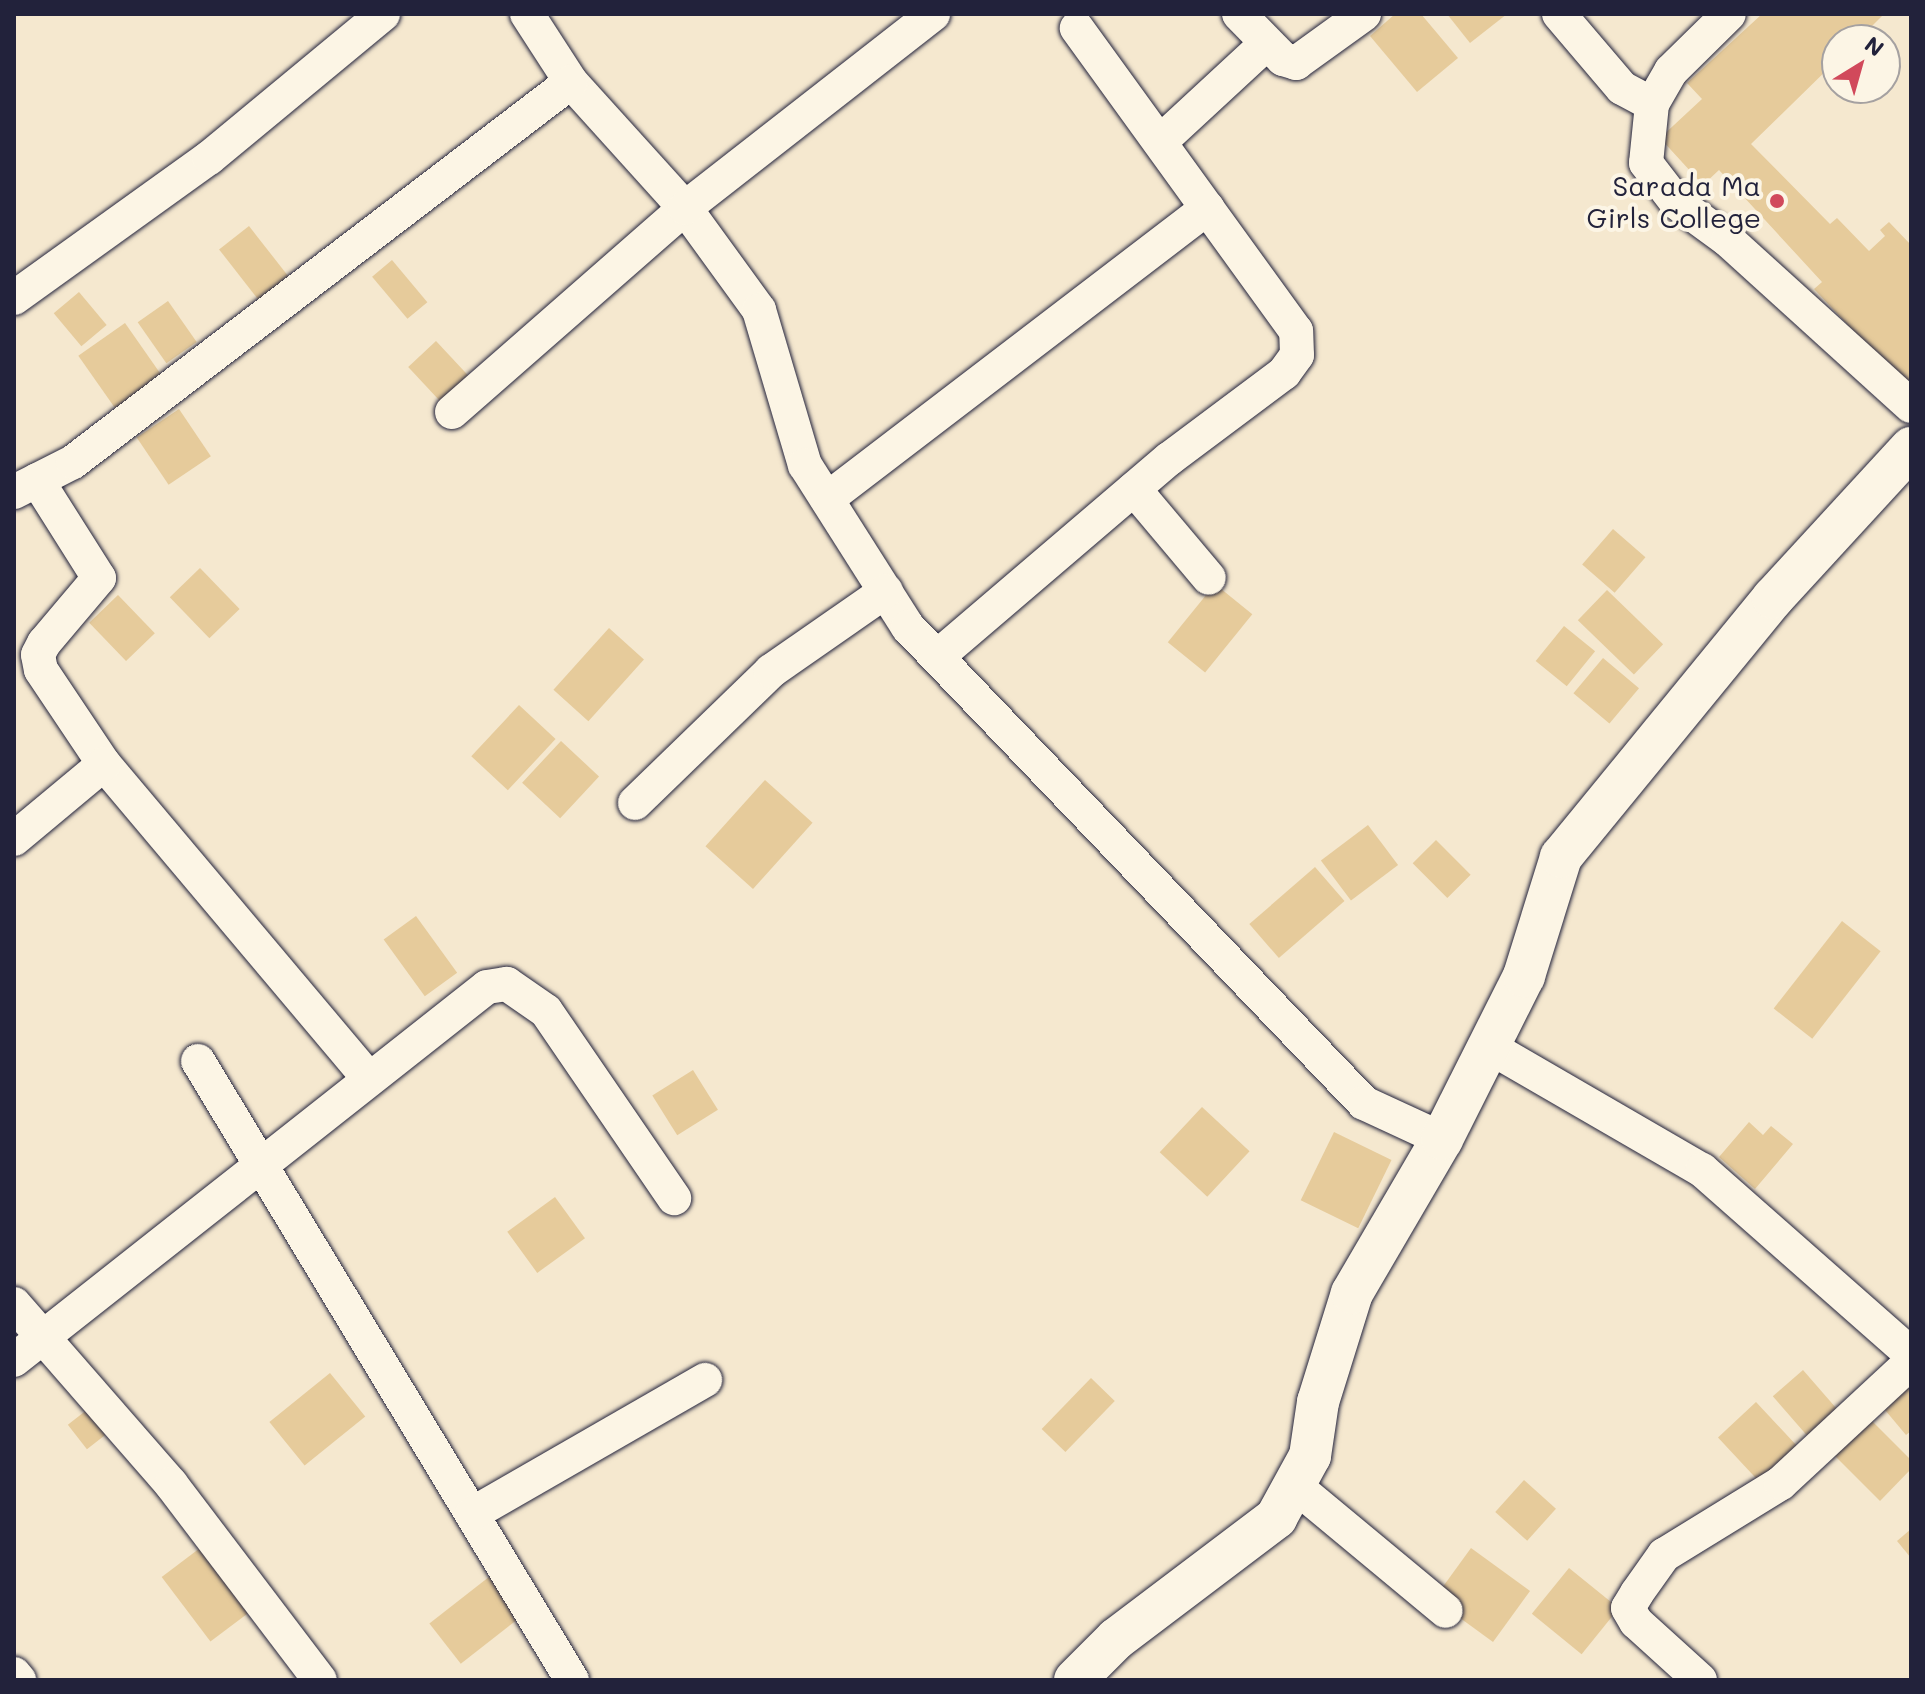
<!DOCTYPE html>
<style>
body{margin:0}
#map{position:relative;width:1925px;height:1694px;overflow:hidden;background:#f5e8cf;font-family:Mali,sans-serif}
div>[style]{position:absolute}
.building>*{inset:0;background:#e6cb9b;transform-origin:0 0}
.roads{filter:drop-shadow(0 0 2px #22223b) drop-shadow(0 0 2px #22223b)}
.minor>*{height:34px;margin:-17px;padding:0 17px;transform-origin:17px;border-radius:17px;background:#fcf5e5}
.tertiary>*{height:42px;margin:-21px;padding:0 21px;transform-origin:21px;border-radius:21px;background:#fcf5e5}
.dots>*{width:22px;height:22px;translate:-50% -50%;box-sizing:border-box;border:4px solid #fcf5e5;border-radius:50%}
span{translate:-50% -50%;white-space:nowrap;text-align:center;line-height:1.15;-webkit-text-stroke:8px #fcf5e5;paint-order:stroke}
.poi-label{font-size:28px;color:#22223b}
.right{translate:-100% -50%;text-align:right}
.frame{position:absolute;inset:0;border:16px solid #22223b;pointer-events:none}
.north{position:absolute;left:1821px;top:24px;width:80px;height:80px;box-sizing:border-box;background:#fcf5e5;border:2px solid #a5a1a1;border-radius:50%;rotate:37deg;font-size:22px;font-weight:700;line-height:32px;text-align:center;color:#22223b}
.north::after{content:'';display:block;margin:auto;width:28px;height:36px;background:#d1495b;clip-path:polygon(50% 0,100% 100%,50% 72%,0 100%)}
</style>
<div id="map">
<div class="building">
<div style="clip-path:polygon(1395px 14px,1421px 14px,1458px 58px,1417px 92px,1370px 36px)"></div>
<div style="clip-path:polygon(1447px 14px,1507px 14px,1470px 43px)"></div>
<div style="clip-path:polygon(1762px 14px,1884px 14px,1858px 40px,1837px 40px,1837px 60px,1751px 144px,1830px 224px,1837px 218px,1869px 251px,1885px 236px,1880px 230px,1889px 222px,1911px 245px,1911px 392px,1814px 289px,1822px 282px,1719px 170px,1703px 185px,1660px 138px,1702px 99px,1687px 83px)"></div>
<div style="left:249px;top:226px;width:66px;height:38px;rotate:52deg"></div>
<div style="left:392px;top:260px;width:55px;height:26px;rotate:50deg"></div>
<div style="left:79px;top:292px;width:43px;height:33px;rotate:50deg"></div>
<div style="left:168px;top:301px;width:50px;height:37px;rotate:55deg"></div>
<div style="left:125px;top:323px;width:71px;height:57px;rotate:55deg"></div>
<div style="left:436px;top:341px;width:53px;height:38px;rotate:47deg"></div>
<div style="left:179px;top:409px;width:57px;height:51px;rotate:56deg"></div>
<div style="left:1613px;top:529px;width:43px;height:47px;rotate:41deg"></div>
<div style="left:200px;top:568px;width:57px;height:42px;rotate:46deg"></div>
<div style="left:1215px;top:584px;width:48px;height:75px;rotate:39deg"></div>
<div style="left:1607px;top:590px;width:78px;height:42px;rotate:44deg"></div>
<div style="left:118px;top:595px;width:53px;height:40px;rotate:46deg"></div>
<div style="left:1564px;top:626px;width:40px;height:45px;rotate:39deg"></div>
<div style="left:609px;top:628px;width:47px;height:83px;rotate:42deg"></div>
<div style="left:1603px;top:658px;width:47px;height:46px;rotate:40deg"></div>
<div style="left:519px;top:705px;width:50px;height:70px;rotate:43deg"></div>
<div style="left:561px;top:741px;width:52px;height:57px;rotate:43deg"></div>
<div style="left:765px;top:780px;width:64px;height:89px;rotate:42deg"></div>
<div style="left:1368px;top:825px;width:50px;height:59px;rotate:53deg"></div>
<div style="left:1436px;top:840px;width:49px;height:33px;rotate:45deg"></div>
<div style="left:1315px;top:867px;width:45px;height:87px;rotate:49deg"></div>
<div style="left:416px;top:916px;width:70px;height:40px;rotate:54deg"></div>
<div style="left:1842px;top:921px;width:49px;height:111px;rotate:38deg"></div>
<div style="left:693px;top:1070px;width:47px;height:48px;rotate:58deg"></div>
<div style="left:1202px;top:1107px;width:65px;height:62px;rotate:43deg"></div>
<div style="clip-path:polygon(1749px 1122px,1763px 1135px,1771px 1126px,1793px 1144px,1755px 1189px,1719px 1157px)"></div>
<div style="left:1334px;top:1132px;width:64px;height:76px;rotate:26deg"></div>
<div style="left:555px;top:1197px;width:51px;height:59px;rotate:54deg"></div>
<div style="left:1803px;top:1370px;width:64px;height:40px;rotate:49deg"></div>
<div style="left:330px;top:1373px;width:56px;height:78px;rotate:51deg"></div>
<div style="left:1091px;top:1378px;width:33px;height:71px;rotate:44deg"></div>
<div style="clip-path:polygon(1911px 1379px,1911px 1431px,1906px 1435px,1880px 1404px)"></div>
<div style="left:97px;top:1402px;width:31px;height:37px;rotate:52deg"></div>
<div style="left:1756px;top:1402px;width:64px;height:52px;rotate:47deg"></div>
<div style="clip-path:polygon(1868px 1417px,1911px 1460px,1911px 1469px,1880px 1501px,1832px 1453px)"></div>
<div style="left:1524px;top:1480px;width:43px;height:43px;rotate:42deg"></div>
<div style="clip-path:polygon(1911px 1529px,1911px 1558px,1897px 1541px)"></div>
<div style="left:208px;top:1542px;width:81px;height:58px;rotate:53deg"></div>
<div style="left:1471px;top:1548px;width:73px;height:63px;rotate:36deg"></div>
<div style="left:1569px;top:1568px;width:64px;height:59px;rotate:39deg"></div>
<div style="left:494px;top:1573px;width:51px;height:82px;rotate:52deg"></div>
</div>
<div class="roads">
<div class="minor">
<div style="left:527px;top:14px;width:81px;rotate:57.1deg"></div>
<div style="left:571px;top:82px;width:170px;rotate:47.9deg"></div>
<div style="left:685px;top:208px;width:126px;rotate:54deg"></div>
<div style="left:759px;top:310px;width:162px;rotate:73.5deg"></div>
<div style="left:805px;top:465px;width:192px;rotate:57.6deg"></div>
<div style="left:908px;top:627px;width:659px;rotate:46.23deg"></div>
<div style="left:1364px;top:1103px;width:86px;rotate:24.8deg"></div>
<div style="left:1239px;top:14px;width:63px;rotate:45.6deg"></div>
<div style="left:1283px;top:59px;width:14px;rotate:17deg"></div>
<div style="left:1296px;top:63px;width:84px;rotate:-35.8deg"></div>
<div style="left:1559px;top:14px;width:97px;rotate:49.6deg"></div>
<div style="left:1622px;top:88px;width:34px;rotate:28deg"></div>
<div style="left:1652px;top:104px;width:38px;rotate:-60deg"></div>
<div style="left:1671px;top:71px;width:81px;rotate:-44.5deg"></div>
<div style="left:1652px;top:104px;width:59px;rotate:95.8deg"></div>
<div style="left:1646px;top:163px;width:49px;rotate:52.4deg"></div>
<div style="left:1676px;top:202px;width:64px;rotate:36.2deg"></div>
<div style="left:1728px;top:240px;width:247px;rotate:42.2deg"></div>
<div style="left:1160px;top:142px;width:144px;rotate:-42.8deg"></div>
<div style="left:14px;top:298px;width:240px;rotate:-35.7deg"></div>
<div style="left:209px;top:158px;width:226px;rotate:-39.6deg"></div>
<div style="left:452px;top:412px;width:310px;rotate:-41.2deg"></div>
<div style="left:685px;top:208px;width:315px;rotate:-38deg"></div>
<div style="left:37px;top:480px;width:116px;rotate:57.7deg"></div>
<div style="left:99px;top:578px;width:85px;rotate:130.2deg"></div>
<div style="left:44px;top:643px;width:13px;rotate:117deg"></div>
<div style="left:38px;top:655px;width:15px;rotate:79deg"></div>
<div style="left:41px;top:670px;width:113px;rotate:56.2deg"></div>
<div style="left:104px;top:764px;width:410px;rotate:49.9deg"></div>
<div style="left:1134px;top:489px;width:116px;rotate:49.9deg"></div>
<div style="left:14px;top:492px;width:66px;rotate:-27deg"></div>
<div style="left:73px;top:462px;width:626px;rotate:-37.35deg"></div>
<div style="left:827px;top:499px;width:479px;rotate:-37.4deg"></div>
<div style="left:937px;top:657px;width:305px;rotate:-40.5deg"></div>
<div style="left:1169px;top:459px;width:144px;rotate:-36.8deg"></div>
<div style="left:1284px;top:373px;width:22px;rotate:-54deg"></div>
<div style="left:1297px;top:355px;width:24px;rotate:-92deg"></div>
<div style="left:1296px;top:331px;width:374px;rotate:-125.9deg"></div>
<div style="left:635px;top:803px;width:190px;rotate:-44.1deg"></div>
<div style="left:771px;top:671px;width:140px;rotate:-34.8deg"></div>
<div style="left:14px;top:839px;width:117px;rotate:-39.8deg"></div>
<div style="left:1486px;top:1045px;width:250px;rotate:30.1deg"></div>
<div style="left:1702px;top:1170px;width:278px;rotate:41.4deg"></div>
<div style="left:198px;top:1061px;width:723px;rotate:58.86deg"></div>
<div style="left:14px;top:1304px;width:239px;rotate:48.9deg"></div>
<div style="left:171px;top:1484px;width:246px;rotate:52.8deg"></div>
<div style="left:14px;top:1360px;width:602px;rotate:-38.26deg"></div>
<div style="left:487px;top:987px;width:20px;rotate:-9deg"></div>
<div style="left:507px;top:984px;width:47px;rotate:34.7deg"></div>
<div style="left:546px;top:1011px;width:227px;rotate:55.6deg"></div>
<div style="left:1294px;top:1485px;width:197px;rotate:39.7deg"></div>
<div style="left:472px;top:1514px;width:269px;rotate:-29.9deg"></div>
<div style="left:14px;top:1674px;width:8px;rotate:50deg"></div>
<div style="left:1700px;top:1680px;width:86px;rotate:-137.8deg"></div>
<div style="left:1636px;top:1622px;width:16px;rotate:-120deg"></div>
<div style="left:1628px;top:1608px;width:17px;rotate:-59deg"></div>
<div style="left:1637px;top:1593px;width:47px;rotate:-54.6deg"></div>
<div style="left:1664px;top:1555px;width:137px;rotate:-31.6deg"></div>
<div style="left:1781px;top:1483px;width:178px;rotate:-42.9deg"></div>
</div>
<div class="tertiary">
<div style="left:1075px;top:1680px;width:58px;rotate:-45deg"></div>
<div style="left:1116px;top:1639px;width:201px;rotate:-37.1deg"></div>
<div style="left:1276px;top:1518px;width:71px;rotate:-61.3deg"></div>
<div style="left:1310px;top:1456px;width:55px;rotate:-81.6deg"></div>
<div style="left:1318px;top:1402px;width:114px;rotate:-72.7deg"></div>
<div style="left:1352px;top:1293px;width:178px;rotate:-59.7deg"></div>
<div style="left:1442px;top:1139px;width:182px;rotate:-63.3deg"></div>
<div style="left:1524px;top:976px;width:125px;rotate:-72.7deg"></div>
<div style="left:1561px;top:857px;width:335px;rotate:-50.7deg"></div>
<div style="left:1773px;top:598px;width:204px;rotate:-47.4deg"></div>
</div>
</div>
<div class="dots">
<div style="left:1777px;top:201px;background:#d1495b"></div>
</div>
<div class="poi-label">
<span class="right" style="left:1761px;top:201px">Sarada Ma<br>Girls College</span>
</div>
<div class="frame"></div>
<div class="north">N</div>
</div>
